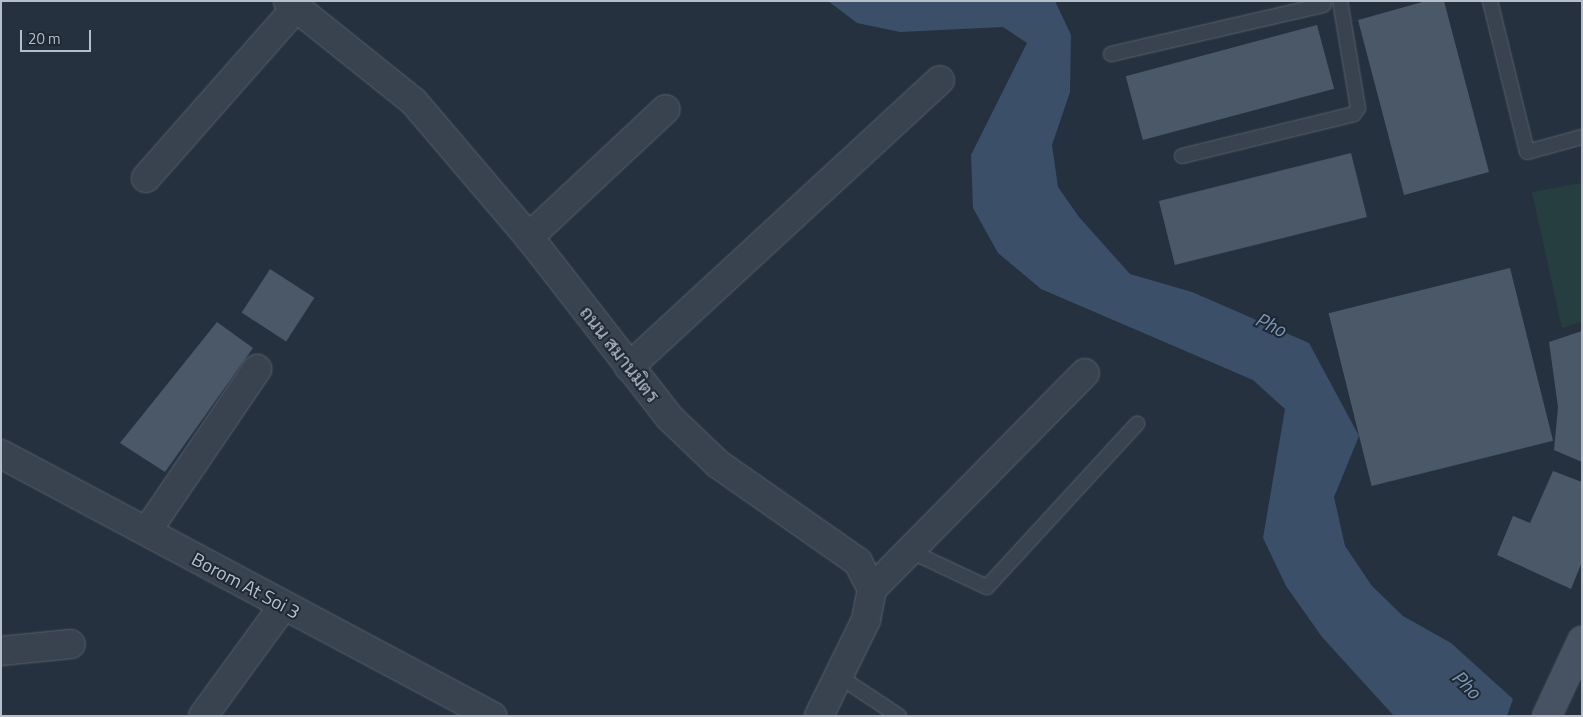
<!DOCTYPE html>
<meta charset="utf-8">
<style>
body{margin:0}
#map{position:relative;width:1583px;height:717px;overflow:hidden;background:#25313f;font-family:"Titillium Web",Sarabun,sans-serif}
div>[style]{position:absolute}
.green>*{inset:0;background:#273e40}
.water>*{inset:0;background:#3b4f68}
.building>*{inset:0;background:#4b5868;transform-origin:0 0}
.roads{filter:drop-shadow(0 0 1px #57616c) drop-shadow(0 0 1px #57616c)}
.service>*{height:14px;margin:-7px;padding:0 7px;transform-origin:7px;border-radius:7px;background:#39434f}
.minor>*{height:28px;margin:-14px;padding:0 14px;transform-origin:14px;border-radius:14px;background:#39434f}
.secondary>*{height:28px;margin:-14px;padding:0 14px;transform-origin:14px;border-radius:14px;background:#475262}
span{translate:-50% -50%;white-space:nowrap;text-align:center;line-height:1.15;-webkit-text-stroke:4px #1e2834;paint-order:stroke}
.street-label{font-size:19px;color:#b6bec9}
.water-label{font-size:20px;color:#7d95b1;font-style:italic}
.frame{position:absolute;inset:0;border:2px solid #b6bec9;pointer-events:none}
.scale{position:absolute;left:20px;top:30px;width:71px;height:22px;box-sizing:border-box;border:2px solid #b6bec9;border-top:0;padding-left:6px;font-size:15px;line-height:18px;white-space:nowrap;color:#b6bec9;-webkit-text-stroke:4px #1e2834;paint-order:stroke}
</style>
<div id="map">
<div class="green">
<div style="clip-path:polygon(1582px 183px,1582px 322px,1562px 328px,1532px 192px)"></div>
</div>
<div class="water">
<div style="clip-path:polygon(828px 1px,1055px 1px,1071px 35px,1070px 92px,1052px 145px,1058px 187px,1079px 217px,1130px 274px,1192px 292px,1309px 343px,1359px 436px,1334px 497px,1345px 546px,1372px 586px,1403px 616px,1451px 643px,1513px 699px,1507px 716px,1394px 716px,1322px 637px,1286px 586px,1263px 538px,1285px 409px,1253px 380px,1041px 289px,998px 253px,973px 208px,971px 155px,1027px 43px,1003px 27px,900px 32px,857px 23px)"></div>
</div>
<div class="building">
<div style="clip-path:polygon(1426px 1px,1444px 1px,1489px 172px,1404px 195px,1358px 20px)"></div>
<div style="left:1317px;top:25px;width:66px;height:198px;rotate:75deg"></div>
<div style="left:1351px;top:153px;width:66px;height:198px;rotate:76deg"></div>
<div style="left:1510px;top:268px;width:178px;height:187px;rotate:76deg"></div>
<div style="left:270px;top:269px;width:53px;height:52px;rotate:33deg"></div>
<div style="clip-path:polygon(217px 322px,253px 348px,165px 472px,120px 443px)"></div>
<div style="clip-path:polygon(1582px 331px,1582px 462px,1554px 450px,1558px 407px,1549px 342px)"></div>
<div style="clip-path:polygon(1553px 471px,1582px 482px,1582px 562px,1571px 589px,1497px 555px,1513px 516px,1530px 523px)"></div>
</div>
<div class="roads">
<div class="service">
<div style="left:1490px;top:1px;width:155px;rotate:76.2deg"></div>
<div style="left:1527px;top:152px;width:57px;rotate:-15.3deg"></div>
<div style="left:1111px;top:54px;width:218px;rotate:-13deg"></div>
<div style="left:1182px;top:156px;width:177px;rotate:-13.7deg"></div>
<div style="left:1354px;top:114px;width:7px;rotate:-56deg"></div>
<div style="left:1358px;top:108px;width:109px;rotate:-99.5deg"></div>
<div style="left:910px;top:551px;width:85px;rotate:25.1deg"></div>
<div style="left:987px;top:587px;width:222px;rotate:-47.4deg"></div>
<div style="left:840px;top:677px;width:71px;rotate:33.5deg"></div>
</div>
<div class="minor">
<div style="left:288px;top:1px;width:161px;rotate:38.7deg"></div>
<div style="left:414px;top:102px;width:177px;rotate:49.6deg"></div>
<div style="left:529px;top:237px;width:229px;rotate:52.1deg"></div>
<div style="left:670px;top:418px;width:66px;rotate:43.8deg"></div>
<div style="left:718px;top:464px;width:171px;rotate:35deg"></div>
<div style="left:858px;top:562px;width:30px;rotate:63deg"></div>
<div style="left:872px;top:589px;width:32px;rotate:101deg"></div>
<div style="left:866px;top:620px;width:107px;rotate:116.1deg"></div>
<div style="left:146px;top:178px;width:227px;rotate:-48.6deg"></div>
<div style="left:529px;top:237px;width:187px;rotate:-43.1deg"></div>
<div style="left:629px;top:367px;width:423px;rotate:-42.7deg"></div>
<div style="left:1px;top:454px;width:557px;rotate:28.08deg"></div>
<div style="left:147px;top:531px;width:196px;rotate:-55.8deg"></div>
<div style="left:872px;top:589px;width:303px;rotate:-45.4deg"></div>
<div style="left:1px;top:651px;width:70px;rotate:-5.7deg"></div>
<div style="left:203px;top:716px;width:137px;rotate:-53.9deg"></div>
</div>
<div class="secondary">
<div style="left:1547px;top:716px;width:83px;rotate:-65deg"></div>
</div>
</div>
<div class="street-label">
<span style="left:620px;top:354px;rotate:52deg">ถนน สมานมิตร</span>
<span style="left:246px;top:585px;rotate:28deg">Borom At Soi 3</span>
</div>
<div class="water-label">
<span style="left:1271px;top:324px;rotate:25deg">Pho</span>
<span style="left:1467px;top:684px;rotate:45deg">Pho</span>
</div>
<div class="frame"></div>
<div class="scale">20 m</div>
</div>
